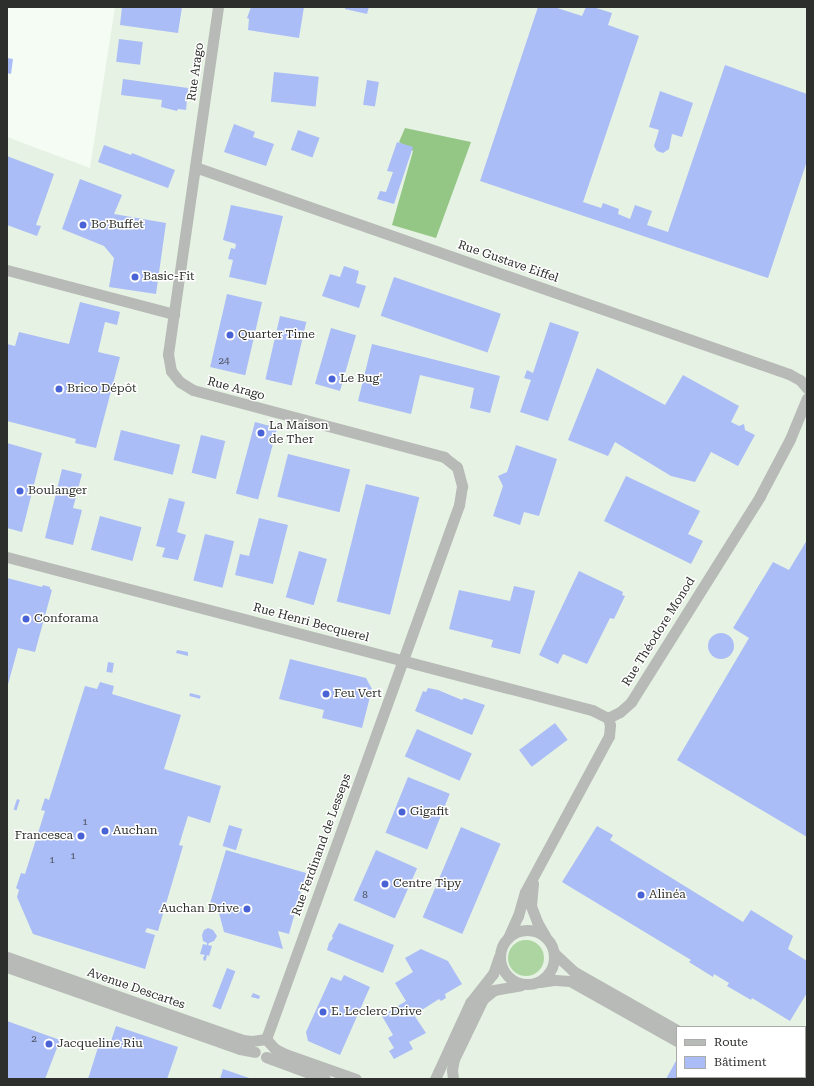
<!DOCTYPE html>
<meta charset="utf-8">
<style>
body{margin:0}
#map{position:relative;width:814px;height:1086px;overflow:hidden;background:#f5fcf3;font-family:"Roboto Serif",serif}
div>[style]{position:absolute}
.built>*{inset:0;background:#e6f2e3}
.green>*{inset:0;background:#add5a1}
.round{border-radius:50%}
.forest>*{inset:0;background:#94c786}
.building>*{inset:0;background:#abbdf6;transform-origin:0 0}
.street>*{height:11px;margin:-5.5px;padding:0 5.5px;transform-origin:5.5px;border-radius:5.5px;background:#b7bab6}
.street>.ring{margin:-5.5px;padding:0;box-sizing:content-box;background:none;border:11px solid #b7bab6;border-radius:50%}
.dots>*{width:11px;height:11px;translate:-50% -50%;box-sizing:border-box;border:2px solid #fff;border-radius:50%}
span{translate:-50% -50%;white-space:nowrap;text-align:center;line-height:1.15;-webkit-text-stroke:3px #fff;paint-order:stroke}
.number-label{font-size:10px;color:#4c525e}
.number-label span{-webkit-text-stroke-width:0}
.street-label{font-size:12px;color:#2c2f2b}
.poi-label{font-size:12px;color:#2c2f2b}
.left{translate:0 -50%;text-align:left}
.right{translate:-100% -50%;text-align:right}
.frame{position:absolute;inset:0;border:8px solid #2c2f2b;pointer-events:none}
.legend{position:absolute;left:676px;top:1026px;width:130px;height:52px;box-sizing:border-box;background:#fff;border:1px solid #abacaa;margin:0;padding:5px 7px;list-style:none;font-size:12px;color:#2c2f2b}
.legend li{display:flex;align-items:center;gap:8px;height:20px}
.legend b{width:20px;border:1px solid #abacaa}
</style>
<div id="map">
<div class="built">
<div style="clip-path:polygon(evenodd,115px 7px,807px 7px,807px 1079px,7px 1079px,7px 137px,90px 168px,115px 7px,677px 1027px,805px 1027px,805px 1077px,677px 1077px,677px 1027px)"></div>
</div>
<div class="green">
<div class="round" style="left:508px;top:940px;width:36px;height:36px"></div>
</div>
<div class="forest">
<div style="clip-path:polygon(405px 128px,471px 142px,436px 238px,392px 225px,413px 151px,399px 142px)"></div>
</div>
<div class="building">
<div style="clip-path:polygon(122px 7px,182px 7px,178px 33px,120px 25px)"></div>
<div style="clip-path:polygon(251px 7px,304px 7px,299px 38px,248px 30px,249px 19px,247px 18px)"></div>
<div style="clip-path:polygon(345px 7px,369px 7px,367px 14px,345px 9px)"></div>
<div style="clip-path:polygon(538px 7px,554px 7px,582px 16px,586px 7px,593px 7px,612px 13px,608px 25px,639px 36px,583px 202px,601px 208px,603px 203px,619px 209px,618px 214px,630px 219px,635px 205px,652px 211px,647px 225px,668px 232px,725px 65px,807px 94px,807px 161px,768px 278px,480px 181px)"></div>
<div style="left:119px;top:39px;width:24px;height:23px;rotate:7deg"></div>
<div style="clip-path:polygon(7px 58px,13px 59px,11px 74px,7px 73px)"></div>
<div style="left:274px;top:72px;width:45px;height:30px;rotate:6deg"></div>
<div style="clip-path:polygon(123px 79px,188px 88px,186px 110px,178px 109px,177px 111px,161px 107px,162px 100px,121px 95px)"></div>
<div style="left:367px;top:80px;width:12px;height:25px;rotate:9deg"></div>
<div style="clip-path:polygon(660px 91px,693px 103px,682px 137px,672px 134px,669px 149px,663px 153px,657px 151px,654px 146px,659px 130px,649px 127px)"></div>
<div style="clip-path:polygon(234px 124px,255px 132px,253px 137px,274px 144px,266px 166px,224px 152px)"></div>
<div style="left:298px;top:130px;width:23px;height:21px;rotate:20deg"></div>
<div style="clip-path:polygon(397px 142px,413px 147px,394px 204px,377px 199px,380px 191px,386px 192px,393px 172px,387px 171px)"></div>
<div style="clip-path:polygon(104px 145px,131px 155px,132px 153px,175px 170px,168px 188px,98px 162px)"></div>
<div style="clip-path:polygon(7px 156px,54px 174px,36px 225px,41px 226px,37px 236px,7px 225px)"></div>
<div style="clip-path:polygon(80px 179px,122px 195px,114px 214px,166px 223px,156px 294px,109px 287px,114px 258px,104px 246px,62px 229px)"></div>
<div style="clip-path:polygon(231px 205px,283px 216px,266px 285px,229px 277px,233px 260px,228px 259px,231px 248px,235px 249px,236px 244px,223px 240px)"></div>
<div style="clip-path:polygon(344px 266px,359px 271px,356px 283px,366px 286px,359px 308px,322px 296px,330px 274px,340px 277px)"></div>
<div style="left:394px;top:277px;width:113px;height:41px;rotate:19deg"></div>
<div style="left:227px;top:294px;width:36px;height:75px;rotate:13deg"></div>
<div style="clip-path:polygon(80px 302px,120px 312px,117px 325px,105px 322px,98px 352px,120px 357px,96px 448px,75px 443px,76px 439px,7px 421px,7px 344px,15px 346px,19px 332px,69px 344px)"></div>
<div style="left:280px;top:316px;width:27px;height:65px;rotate:13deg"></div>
<div style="clip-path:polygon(550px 322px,579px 332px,548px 421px,520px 412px,531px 380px,524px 378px,527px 370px,533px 373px)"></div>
<div style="left:331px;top:328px;width:26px;height:58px;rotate:16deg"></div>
<div style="clip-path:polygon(372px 344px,500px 376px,490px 413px,470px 408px,474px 388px,420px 375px,411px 414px,358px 401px)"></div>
<div style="clip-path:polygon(597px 368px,665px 405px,683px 375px,739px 406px,731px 422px,739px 426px,744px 424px,745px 430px,755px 435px,738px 466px,711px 452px,695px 482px,671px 476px,615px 442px,608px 456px,568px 440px)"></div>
<div style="left:255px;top:422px;width:23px;height:74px;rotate:15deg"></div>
<div style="left:121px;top:430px;width:61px;height:31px;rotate:14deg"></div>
<div style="left:201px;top:435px;width:25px;height:39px;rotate:14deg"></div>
<div style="clip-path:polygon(7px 443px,42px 453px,22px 532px,7px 528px)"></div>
<div style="clip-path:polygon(516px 445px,557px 459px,539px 516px,524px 512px,520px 525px,493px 516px,503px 486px,498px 476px,507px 472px)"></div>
<div style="left:288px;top:454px;width:64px;height:44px;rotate:14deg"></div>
<div style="clip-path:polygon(62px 469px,82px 474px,73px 508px,82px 510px,73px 545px,45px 538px)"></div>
<div style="clip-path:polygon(626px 476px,700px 511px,688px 534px,703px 541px,691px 564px,604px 521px)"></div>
<div style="left:366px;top:484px;width:55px;height:121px;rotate:14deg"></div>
<div style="clip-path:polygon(169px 498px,185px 502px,177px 532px,186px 535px,178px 560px,162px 557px,165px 548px,156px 546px)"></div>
<div style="left:100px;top:516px;width:43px;height:35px;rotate:15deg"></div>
<div style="clip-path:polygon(259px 518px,288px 525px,273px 584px,235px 575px,240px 554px,249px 556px)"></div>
<div style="left:205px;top:534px;width:30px;height:48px;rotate:14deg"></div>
<div style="clip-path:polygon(807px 540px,807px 837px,677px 760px,749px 638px,733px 628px,773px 562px,789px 570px)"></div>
<div style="left:299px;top:551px;width:29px;height:48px;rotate:16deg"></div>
<div style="clip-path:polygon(579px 571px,623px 592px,622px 595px,625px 596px,614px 619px,610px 618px,587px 664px,563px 654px,558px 664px,539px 655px)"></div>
<div style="clip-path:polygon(7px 578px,42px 587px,43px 585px,50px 587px,50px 589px,52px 590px,35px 652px,18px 648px,7px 688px)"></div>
<div style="clip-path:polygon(514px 586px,535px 591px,520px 654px,491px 647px,493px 640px,449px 629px,459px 590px,510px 601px)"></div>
<div class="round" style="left:708px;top:633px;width:26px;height:26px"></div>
<div style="clip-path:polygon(177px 650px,188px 652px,188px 656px,176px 653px)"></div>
<div style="clip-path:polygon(290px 659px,366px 678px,372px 689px,362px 728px,322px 718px,324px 710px,279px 699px)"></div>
<div style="left:108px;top:662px;width:6px;height:10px;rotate:9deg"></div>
<div style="clip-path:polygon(100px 682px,114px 686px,112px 694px,181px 715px,164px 769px,221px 786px,210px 823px,188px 816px,179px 845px,183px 846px,158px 931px,147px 928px,145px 932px,155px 935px,145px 969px,33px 934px,17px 897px,19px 890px,16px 888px,21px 873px,25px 874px,45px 811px,41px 810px,45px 798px,49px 800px,85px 686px,97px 689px)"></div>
<div style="clip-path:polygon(428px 688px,438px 690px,462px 700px,464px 698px,485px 705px,472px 735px,415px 711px,423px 691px,426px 692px)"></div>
<div style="left:190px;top:693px;width:11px;height:3px;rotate:15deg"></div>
<div style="left:555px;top:723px;width:21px;height:45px;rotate:53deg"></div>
<div style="left:417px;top:729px;width:60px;height:30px;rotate:24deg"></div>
<div style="left:408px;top:777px;width:45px;height:60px;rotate:22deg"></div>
<div style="left:17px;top:799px;width:3px;height:11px;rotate:18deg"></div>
<div style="left:229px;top:825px;width:14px;height:22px;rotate:17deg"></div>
<div style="clip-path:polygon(597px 826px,613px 835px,610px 840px,743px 922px,751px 910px,793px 936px,788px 949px,807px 961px,807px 993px,790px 1021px,752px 998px,751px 1000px,727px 986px,729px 983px,714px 974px,713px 977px,689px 962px,691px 960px,562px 882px)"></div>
<div style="left:461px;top:827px;width:43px;height:98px;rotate:23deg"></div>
<div style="clip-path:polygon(226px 850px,306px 873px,289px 934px,278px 931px,283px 949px,224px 932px,219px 913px,208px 910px)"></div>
<div style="left:376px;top:850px;width:45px;height:55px;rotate:24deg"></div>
<div style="clip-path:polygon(339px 923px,394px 945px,383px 973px,327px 950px,329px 943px,333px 938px,332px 936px)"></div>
<div style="clip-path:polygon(208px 928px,213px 930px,217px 936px,214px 941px,209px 943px,208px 945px,212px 946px,209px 956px,207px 955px,206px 960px,204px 961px,203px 958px,205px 955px,200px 954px,203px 944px,207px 945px,207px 943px,203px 941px,202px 935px,204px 930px)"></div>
<div style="clip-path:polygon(421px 949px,448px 961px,462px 984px,445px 994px,446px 998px,441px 1001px,439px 999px,414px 1015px,426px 1033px,409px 1042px,413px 1049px,394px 1059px,389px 1051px,394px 1048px,388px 1038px,393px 1035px,382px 1016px,406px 1001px,395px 983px,413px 972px,405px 958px)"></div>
<div style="left:227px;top:968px;width:9px;height:41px;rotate:21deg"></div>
<div style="clip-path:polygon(344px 975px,370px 987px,340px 1055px,308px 1041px,306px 1032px,331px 977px,341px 981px)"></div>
<div style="clip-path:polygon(253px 993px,260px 996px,259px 999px,251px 997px)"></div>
<div style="clip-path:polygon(7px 1021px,60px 1040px,45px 1079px,7px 1079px)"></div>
<div style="clip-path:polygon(116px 1026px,178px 1047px,167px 1079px,88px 1079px,101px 1038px,111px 1041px)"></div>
<div style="clip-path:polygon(677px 1059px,677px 1077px,688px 1077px,687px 1079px,666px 1079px)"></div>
<div style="clip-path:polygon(223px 1069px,252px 1079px,220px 1079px)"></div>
</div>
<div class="street">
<div style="left:218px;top:7px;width:351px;rotate:98.2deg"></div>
<div style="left:168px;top:354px;width:17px;rotate:80deg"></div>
<div style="left:171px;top:371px;width:14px;rotate:51deg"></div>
<div style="left:180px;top:382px;width:15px;rotate:32deg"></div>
<div style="left:193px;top:390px;width:260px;rotate:14.9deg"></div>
<div style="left:444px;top:457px;width:16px;rotate:38deg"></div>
<div style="left:457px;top:467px;width:20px;rotate:75deg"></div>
<div style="left:462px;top:486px;width:19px;rotate:99deg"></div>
<div style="left:459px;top:505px;width:568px;rotate:109.87deg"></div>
<div style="left:195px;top:167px;width:629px;rotate:19.21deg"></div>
<div style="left:789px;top:374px;width:13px;rotate:29deg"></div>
<div style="left:800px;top:380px;width:11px;rotate:49deg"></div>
<div style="left:7px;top:270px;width:173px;rotate:14.8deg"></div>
<div style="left:7px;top:557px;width:605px;rotate:14.66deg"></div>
<div style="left:592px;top:710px;width:18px;rotate:27deg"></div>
<div style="left:533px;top:883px;width:23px;rotate:95deg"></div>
<div style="left:531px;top:906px;width:17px;rotate:69deg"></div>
<div style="left:537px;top:922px;width:16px;rotate:60deg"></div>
<div class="ring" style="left:500px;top:930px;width:43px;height:43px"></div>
<div style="left:508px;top:938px;width:24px;rotate:-66deg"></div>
<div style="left:518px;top:916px;width:25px;rotate:-74deg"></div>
<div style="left:525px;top:892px;width:177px;rotate:-61.7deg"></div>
<div style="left:609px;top:736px;width:11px;rotate:-85deg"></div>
<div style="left:610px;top:725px;width:7px;rotate:-106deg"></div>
<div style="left:608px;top:718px;width:13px;rotate:-27deg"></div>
<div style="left:620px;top:712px;width:15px;rotate:-42deg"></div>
<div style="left:631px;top:702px;width:243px;rotate:-57.9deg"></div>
<div style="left:760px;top:496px;width:64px;rotate:-62.2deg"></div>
<div style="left:790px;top:439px;width:44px;rotate:-67.5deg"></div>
<div style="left:554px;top:953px;width:26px;rotate:43deg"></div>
<div style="left:573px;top:971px;width:120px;rotate:29.6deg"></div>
<div style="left:7px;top:957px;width:250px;rotate:19.4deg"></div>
<div style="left:243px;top:1040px;width:9px;rotate:6deg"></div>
<div style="left:252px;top:1041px;width:14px;rotate:-8deg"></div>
<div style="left:266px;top:1039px;width:13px;rotate:48deg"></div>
<div style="left:275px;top:1049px;width:11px;rotate:27deg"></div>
<div style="left:285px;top:1054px;width:75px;rotate:19.4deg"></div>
<div style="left:7px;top:967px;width:247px;rotate:19.4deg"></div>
<div style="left:240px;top:1049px;width:15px;rotate:11deg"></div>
<div style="left:540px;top:982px;width:15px;rotate:-8deg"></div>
<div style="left:555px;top:980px;width:15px;rotate:4deg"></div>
<div style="left:570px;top:981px;width:123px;rotate:29.3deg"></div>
<div style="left:266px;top:1057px;width:63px;rotate:20.4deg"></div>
<div style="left:805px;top:1060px;width:2px;rotate:-27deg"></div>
<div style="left:805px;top:1072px;width:2px;rotate:-27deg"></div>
<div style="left:746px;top:1077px;width:11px;rotate:10deg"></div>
<div style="left:435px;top:1079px;width:84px;rotate:-65.3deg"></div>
<div style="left:470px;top:1003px;width:37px;rotate:-52deg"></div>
<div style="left:493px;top:974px;width:18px;rotate:-71deg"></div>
<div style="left:453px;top:1079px;width:9px;rotate:-96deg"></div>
<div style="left:452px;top:1070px;width:11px;rotate:-80deg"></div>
<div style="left:454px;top:1059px;width:67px;rotate:-64.2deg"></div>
<div style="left:483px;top:999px;width:14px;rotate:-39deg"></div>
<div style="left:494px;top:990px;width:27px;rotate:-10deg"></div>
<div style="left:779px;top:1079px;width:11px;rotate:-10deg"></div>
</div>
<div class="dots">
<div style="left:83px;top:225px;background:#4962d6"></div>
<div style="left:135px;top:277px;background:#4962d6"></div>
<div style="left:230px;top:335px;background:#4962d6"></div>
<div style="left:332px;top:379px;background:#4962d6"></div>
<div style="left:59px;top:389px;background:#4962d6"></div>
<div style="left:261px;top:433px;background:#4962d6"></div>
<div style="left:20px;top:491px;background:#4962d6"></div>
<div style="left:26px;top:619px;background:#4962d6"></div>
<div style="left:326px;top:694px;background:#4962d6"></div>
<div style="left:402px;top:812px;background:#4962d6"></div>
<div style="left:105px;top:831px;background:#4962d6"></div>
<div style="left:81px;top:836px;background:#4962d6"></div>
<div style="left:385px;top:884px;background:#4962d6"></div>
<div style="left:641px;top:895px;background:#4962d6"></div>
<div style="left:247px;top:909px;background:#4962d6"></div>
<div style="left:323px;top:1012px;background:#4962d6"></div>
<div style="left:49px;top:1044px;background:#4962d6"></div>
</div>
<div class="number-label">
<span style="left:224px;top:361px">24</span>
<span style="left:85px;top:822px">1</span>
<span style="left:73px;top:856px">1</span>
<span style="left:52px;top:860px">1</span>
<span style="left:365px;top:895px">8</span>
<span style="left:34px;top:1039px">2</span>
</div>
<div class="street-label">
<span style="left:196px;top:72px;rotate:-82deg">Rue Arago</span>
<span style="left:508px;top:262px;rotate:19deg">Rue Gustave Eiffel</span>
<span style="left:236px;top:389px;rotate:15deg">Rue Arago</span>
<span style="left:311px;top:623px;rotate:15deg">Rue Henri Becquerel</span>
<span style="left:659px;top:632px;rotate:-58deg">Rue Théodore Monod</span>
<span style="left:322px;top:845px;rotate:-70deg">Rue Ferdinand de Lesseps</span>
<span style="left:136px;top:989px;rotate:19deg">Avenue Descartes</span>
</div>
<div class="poi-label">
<span class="left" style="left:91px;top:225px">Bo'Buffet</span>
<span class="left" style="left:143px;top:277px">Basic-Fit</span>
<span class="left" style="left:238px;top:335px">Quarter Time</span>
<span class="left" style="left:340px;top:379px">Le Bug'</span>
<span class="left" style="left:67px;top:389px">Brico Dépôt</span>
<span class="left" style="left:269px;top:433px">La Maison<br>de Ther</span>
<span class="left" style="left:28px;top:491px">Boulanger</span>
<span class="left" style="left:34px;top:619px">Conforama</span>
<span class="left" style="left:334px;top:694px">Feu Vert</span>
<span class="left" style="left:410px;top:812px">Gigafit</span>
<span class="left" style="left:113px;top:831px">Auchan</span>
<span class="right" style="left:73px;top:836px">Francesca</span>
<span class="left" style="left:393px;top:884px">Centre Tipy</span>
<span class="left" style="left:649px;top:895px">Alinéa</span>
<span class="right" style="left:239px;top:909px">Auchan Drive</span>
<span class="left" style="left:331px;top:1012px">E. Leclerc Drive</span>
<span class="left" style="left:57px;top:1044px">Jacqueline Riu</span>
</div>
<div class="frame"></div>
<ul class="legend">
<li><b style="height:5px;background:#b7bab6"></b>Route</li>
<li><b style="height:11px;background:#abbdf6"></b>Bâtiment</li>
</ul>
</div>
